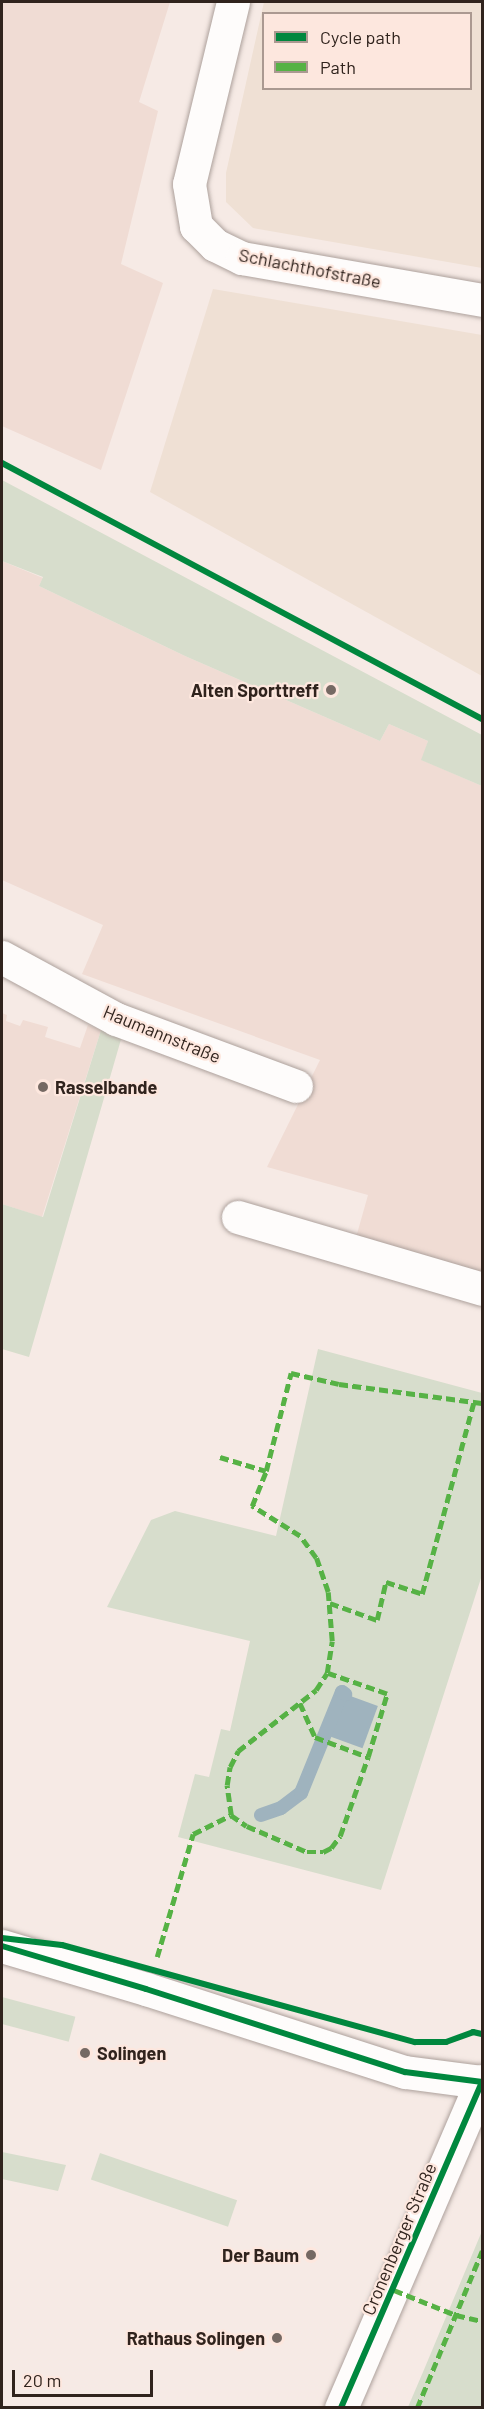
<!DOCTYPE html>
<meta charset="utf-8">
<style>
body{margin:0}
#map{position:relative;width:484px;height:2409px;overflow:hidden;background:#f6eae5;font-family:Barlow,sans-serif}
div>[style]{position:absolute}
.commercial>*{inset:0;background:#efe0d4}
.built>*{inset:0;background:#f0dcd4}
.green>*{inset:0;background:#d7ddcc;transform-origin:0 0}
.water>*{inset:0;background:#9fb3be;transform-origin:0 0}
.stream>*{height:14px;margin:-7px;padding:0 7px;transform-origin:7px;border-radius:7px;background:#9fb3be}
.roads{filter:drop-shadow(0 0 2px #ada19c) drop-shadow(0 0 2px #ada19c)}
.minor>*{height:33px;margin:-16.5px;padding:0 16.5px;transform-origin:16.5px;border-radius:16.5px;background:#fefcfb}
.major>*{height:33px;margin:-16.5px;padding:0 16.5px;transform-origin:16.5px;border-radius:16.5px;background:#fefcfb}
.quiet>*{height:4.5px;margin-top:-2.25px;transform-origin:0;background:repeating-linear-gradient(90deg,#56b245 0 9px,transparent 0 13.5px)}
.cycleway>*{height:6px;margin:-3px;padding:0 3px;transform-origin:3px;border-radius:3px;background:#00873e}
.dots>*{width:16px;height:16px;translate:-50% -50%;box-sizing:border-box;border:3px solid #fde7de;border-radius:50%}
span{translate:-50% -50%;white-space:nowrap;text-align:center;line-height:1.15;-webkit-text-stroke:4.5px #fde7de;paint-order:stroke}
.street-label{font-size:18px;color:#30231d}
.poi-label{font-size:18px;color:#30231d;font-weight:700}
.right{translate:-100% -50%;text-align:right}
.left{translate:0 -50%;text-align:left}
.frame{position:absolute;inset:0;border:3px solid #30231d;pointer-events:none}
.legend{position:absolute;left:262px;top:12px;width:210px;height:78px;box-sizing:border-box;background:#fde7de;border:2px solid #ab9991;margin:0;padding:8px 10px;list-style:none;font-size:18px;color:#30231d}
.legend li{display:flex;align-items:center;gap:12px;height:30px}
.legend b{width:30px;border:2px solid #ab9991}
.scale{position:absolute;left:12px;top:2370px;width:141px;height:27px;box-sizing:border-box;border:3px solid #30231d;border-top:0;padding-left:8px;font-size:18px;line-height:21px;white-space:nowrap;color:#30231d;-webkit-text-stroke:4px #fde7de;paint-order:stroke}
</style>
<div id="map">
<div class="commercial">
<div style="clip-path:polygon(evenodd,264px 2px,482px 2px,482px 268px,253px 228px,226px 202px,226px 173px,264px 2px,264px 14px,470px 14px,470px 88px,264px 88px,264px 14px)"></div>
<div style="clip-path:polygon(213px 289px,482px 335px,482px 676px,150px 492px)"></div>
</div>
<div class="built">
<div style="clip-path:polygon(2px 2px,170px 2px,139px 102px,158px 111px,121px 264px,163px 283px,101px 470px,2px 426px)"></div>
<div style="clip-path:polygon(2px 561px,43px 578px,39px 586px,185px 656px,380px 741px,389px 724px,428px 741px,422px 760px,482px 786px,482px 1276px,355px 1241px,368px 1195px,267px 1167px,320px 1060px,82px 974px,103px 925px,2px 880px)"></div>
<div style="clip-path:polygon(2px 1013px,7px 1015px,6px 1021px,20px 1026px,23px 1020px,48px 1027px,45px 1037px,80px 1048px,88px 1025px,101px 1030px,42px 1217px,2px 1204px)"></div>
</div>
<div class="green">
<div style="clip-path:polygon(2px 480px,482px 735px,482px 786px,421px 760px,428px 741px,389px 724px,380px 741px,185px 656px,39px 586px,43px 577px,2px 561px)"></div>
<div style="clip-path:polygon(101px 1030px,122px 1036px,29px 1357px,2px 1349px,2px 1204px,43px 1217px)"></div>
<div style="clip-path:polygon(318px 1349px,482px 1393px,482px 1575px,381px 1890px,178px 1837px,195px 1774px,209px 1777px,221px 1729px,230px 1731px,250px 1641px,107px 1607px,151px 1520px,175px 1511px,276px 1536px)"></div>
<div style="left:2px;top:1997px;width:76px;height:26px;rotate:15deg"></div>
<div style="clip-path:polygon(2px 2152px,66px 2165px,58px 2191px,2px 2179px)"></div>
<div style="left:100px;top:2153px;width:145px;height:28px;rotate:19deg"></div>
<div style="clip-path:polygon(482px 2231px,482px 2407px,408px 2407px,423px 2372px)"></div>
</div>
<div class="water">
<div style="left:345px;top:1694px;width:35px;height:45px;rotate:20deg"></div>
</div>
<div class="stream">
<div style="left:261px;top:1815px;width:21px;rotate:-19deg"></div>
<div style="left:281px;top:1808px;width:25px;rotate:-37deg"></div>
<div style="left:301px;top:1793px;width:109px;rotate:-67.9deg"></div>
<div style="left:342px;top:1692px;width:4px;rotate:34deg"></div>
</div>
<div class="roads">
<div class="minor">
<div style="left:233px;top:2px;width:187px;rotate:103.6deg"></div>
<div style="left:189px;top:184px;width:43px;rotate:80.5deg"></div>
<div style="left:196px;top:226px;width:27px;rotate:45deg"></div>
<div style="left:215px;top:245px;width:30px;rotate:26deg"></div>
<div style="left:242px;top:258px;width:244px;rotate:9.9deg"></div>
<div style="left:2px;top:957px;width:130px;rotate:28.5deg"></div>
<div style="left:116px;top:1019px;width:192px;rotate:20.4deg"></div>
<div style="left:238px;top:1217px;width:254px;rotate:16.4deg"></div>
<div style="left:2px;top:1946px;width:150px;rotate:16.6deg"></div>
<div style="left:146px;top:1989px;width:272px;rotate:17.8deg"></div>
<div style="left:405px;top:2072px;width:78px;rotate:7.4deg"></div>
</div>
<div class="major">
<div style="left:341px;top:2408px;width:356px;rotate:-66.7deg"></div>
</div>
</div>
<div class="quiet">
<div style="left:220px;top:1457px;width:48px;rotate:16.9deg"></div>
<div style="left:266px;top:1471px;width:101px;rotate:-75.7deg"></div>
<div style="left:291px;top:1373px;width:49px;rotate:12.9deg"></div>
<div style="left:339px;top:1384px;width:144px;rotate:7.6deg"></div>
<div style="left:330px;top:1603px;width:50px;rotate:19.9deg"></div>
<div style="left:377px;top:1620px;width:39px;rotate:-77deg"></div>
<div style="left:386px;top:1582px;width:38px;rotate:18deg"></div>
<div style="left:422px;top:1594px;width:200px;rotate:-74.9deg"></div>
<div style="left:300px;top:1703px;width:37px;rotate:66deg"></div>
<div style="left:315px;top:1737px;width:57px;rotate:20.7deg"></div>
<div style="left:231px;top:1815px;width:19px;rotate:35deg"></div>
<div style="left:247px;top:1826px;width:65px;rotate:23.4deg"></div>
<div style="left:307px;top:1852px;width:16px"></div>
<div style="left:323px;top:1852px;width:9px;rotate:-27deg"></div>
<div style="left:331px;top:1848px;width:15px;rotate:-53deg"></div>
<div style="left:340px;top:1836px;width:84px;rotate:-70.5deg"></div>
<div style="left:368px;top:1757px;width:66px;rotate:-73.2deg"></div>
<div style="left:387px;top:1694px;width:64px;rotate:-160.7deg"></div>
<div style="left:157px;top:1957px;width:128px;rotate:-73.7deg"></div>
<div style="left:193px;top:1834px;width:42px;rotate:-26.6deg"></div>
<div style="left:231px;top:1815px;width:30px;rotate:-98deg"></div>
<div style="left:227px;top:1785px;width:18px;rotate:-81deg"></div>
<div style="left:230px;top:1767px;width:18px;rotate:-63deg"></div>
<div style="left:238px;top:1751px;width:99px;rotate:-38deg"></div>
<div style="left:316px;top:1690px;width:20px;rotate:-57deg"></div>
<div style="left:327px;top:1673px;width:32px;rotate:-81deg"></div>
<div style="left:332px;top:1641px;width:49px;rotate:-94.7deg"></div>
<div style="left:328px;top:1592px;width:36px;rotate:-109deg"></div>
<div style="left:316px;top:1558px;width:27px;rotate:-126deg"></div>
<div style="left:300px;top:1536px;width:57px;rotate:-148deg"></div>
<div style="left:252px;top:1506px;width:38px;rotate:-68deg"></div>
<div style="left:394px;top:2290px;width:67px;rotate:22deg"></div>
<div style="left:456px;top:2315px;width:27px;rotate:13deg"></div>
<div style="left:417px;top:2408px;width:170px;rotate:-67.5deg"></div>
</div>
<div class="cycleway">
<div style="left:2px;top:463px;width:544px;rotate:28.07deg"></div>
<div style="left:2px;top:1938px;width:60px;rotate:6.7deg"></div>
<div style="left:62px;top:1945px;width:366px;rotate:15.4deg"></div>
<div style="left:415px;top:2042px;width:31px"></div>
<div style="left:446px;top:2042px;width:29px;rotate:-20deg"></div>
<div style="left:473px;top:2032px;width:9px;rotate:13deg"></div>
<div style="left:2px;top:1946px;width:150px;rotate:16.6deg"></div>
<div style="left:146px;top:1989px;width:272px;rotate:17.8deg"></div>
<div style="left:405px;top:2072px;width:78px;rotate:7.4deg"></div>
<div style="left:482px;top:2082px;width:355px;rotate:113.4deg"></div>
</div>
<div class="dots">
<div style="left:331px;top:690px;background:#756963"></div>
<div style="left:43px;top:1087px;background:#756963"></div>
<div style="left:85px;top:2053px;background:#756963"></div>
<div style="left:311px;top:2255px;background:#756963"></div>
<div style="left:277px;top:2338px;background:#756963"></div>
</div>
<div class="street-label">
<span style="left:310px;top:268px;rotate:11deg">Schlachthofstraße</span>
<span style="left:162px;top:1034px;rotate:22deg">Haumannstraße</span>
<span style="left:399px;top:2239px;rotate:-67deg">Cronenberger Straße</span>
</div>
<div class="poi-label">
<span class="right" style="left:319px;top:690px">Alten Sporttreff</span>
<span class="left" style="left:55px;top:1087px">Rasselbande</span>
<span class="left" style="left:97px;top:2053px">Solingen</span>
<span class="right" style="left:299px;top:2255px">Der Baum</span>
<span class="right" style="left:265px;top:2338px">Rathaus Solingen</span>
</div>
<div class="frame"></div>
<ul class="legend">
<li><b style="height:8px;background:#00873e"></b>Cycle path</li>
<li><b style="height:8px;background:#56b245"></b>Path</li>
</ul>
<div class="scale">20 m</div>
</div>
